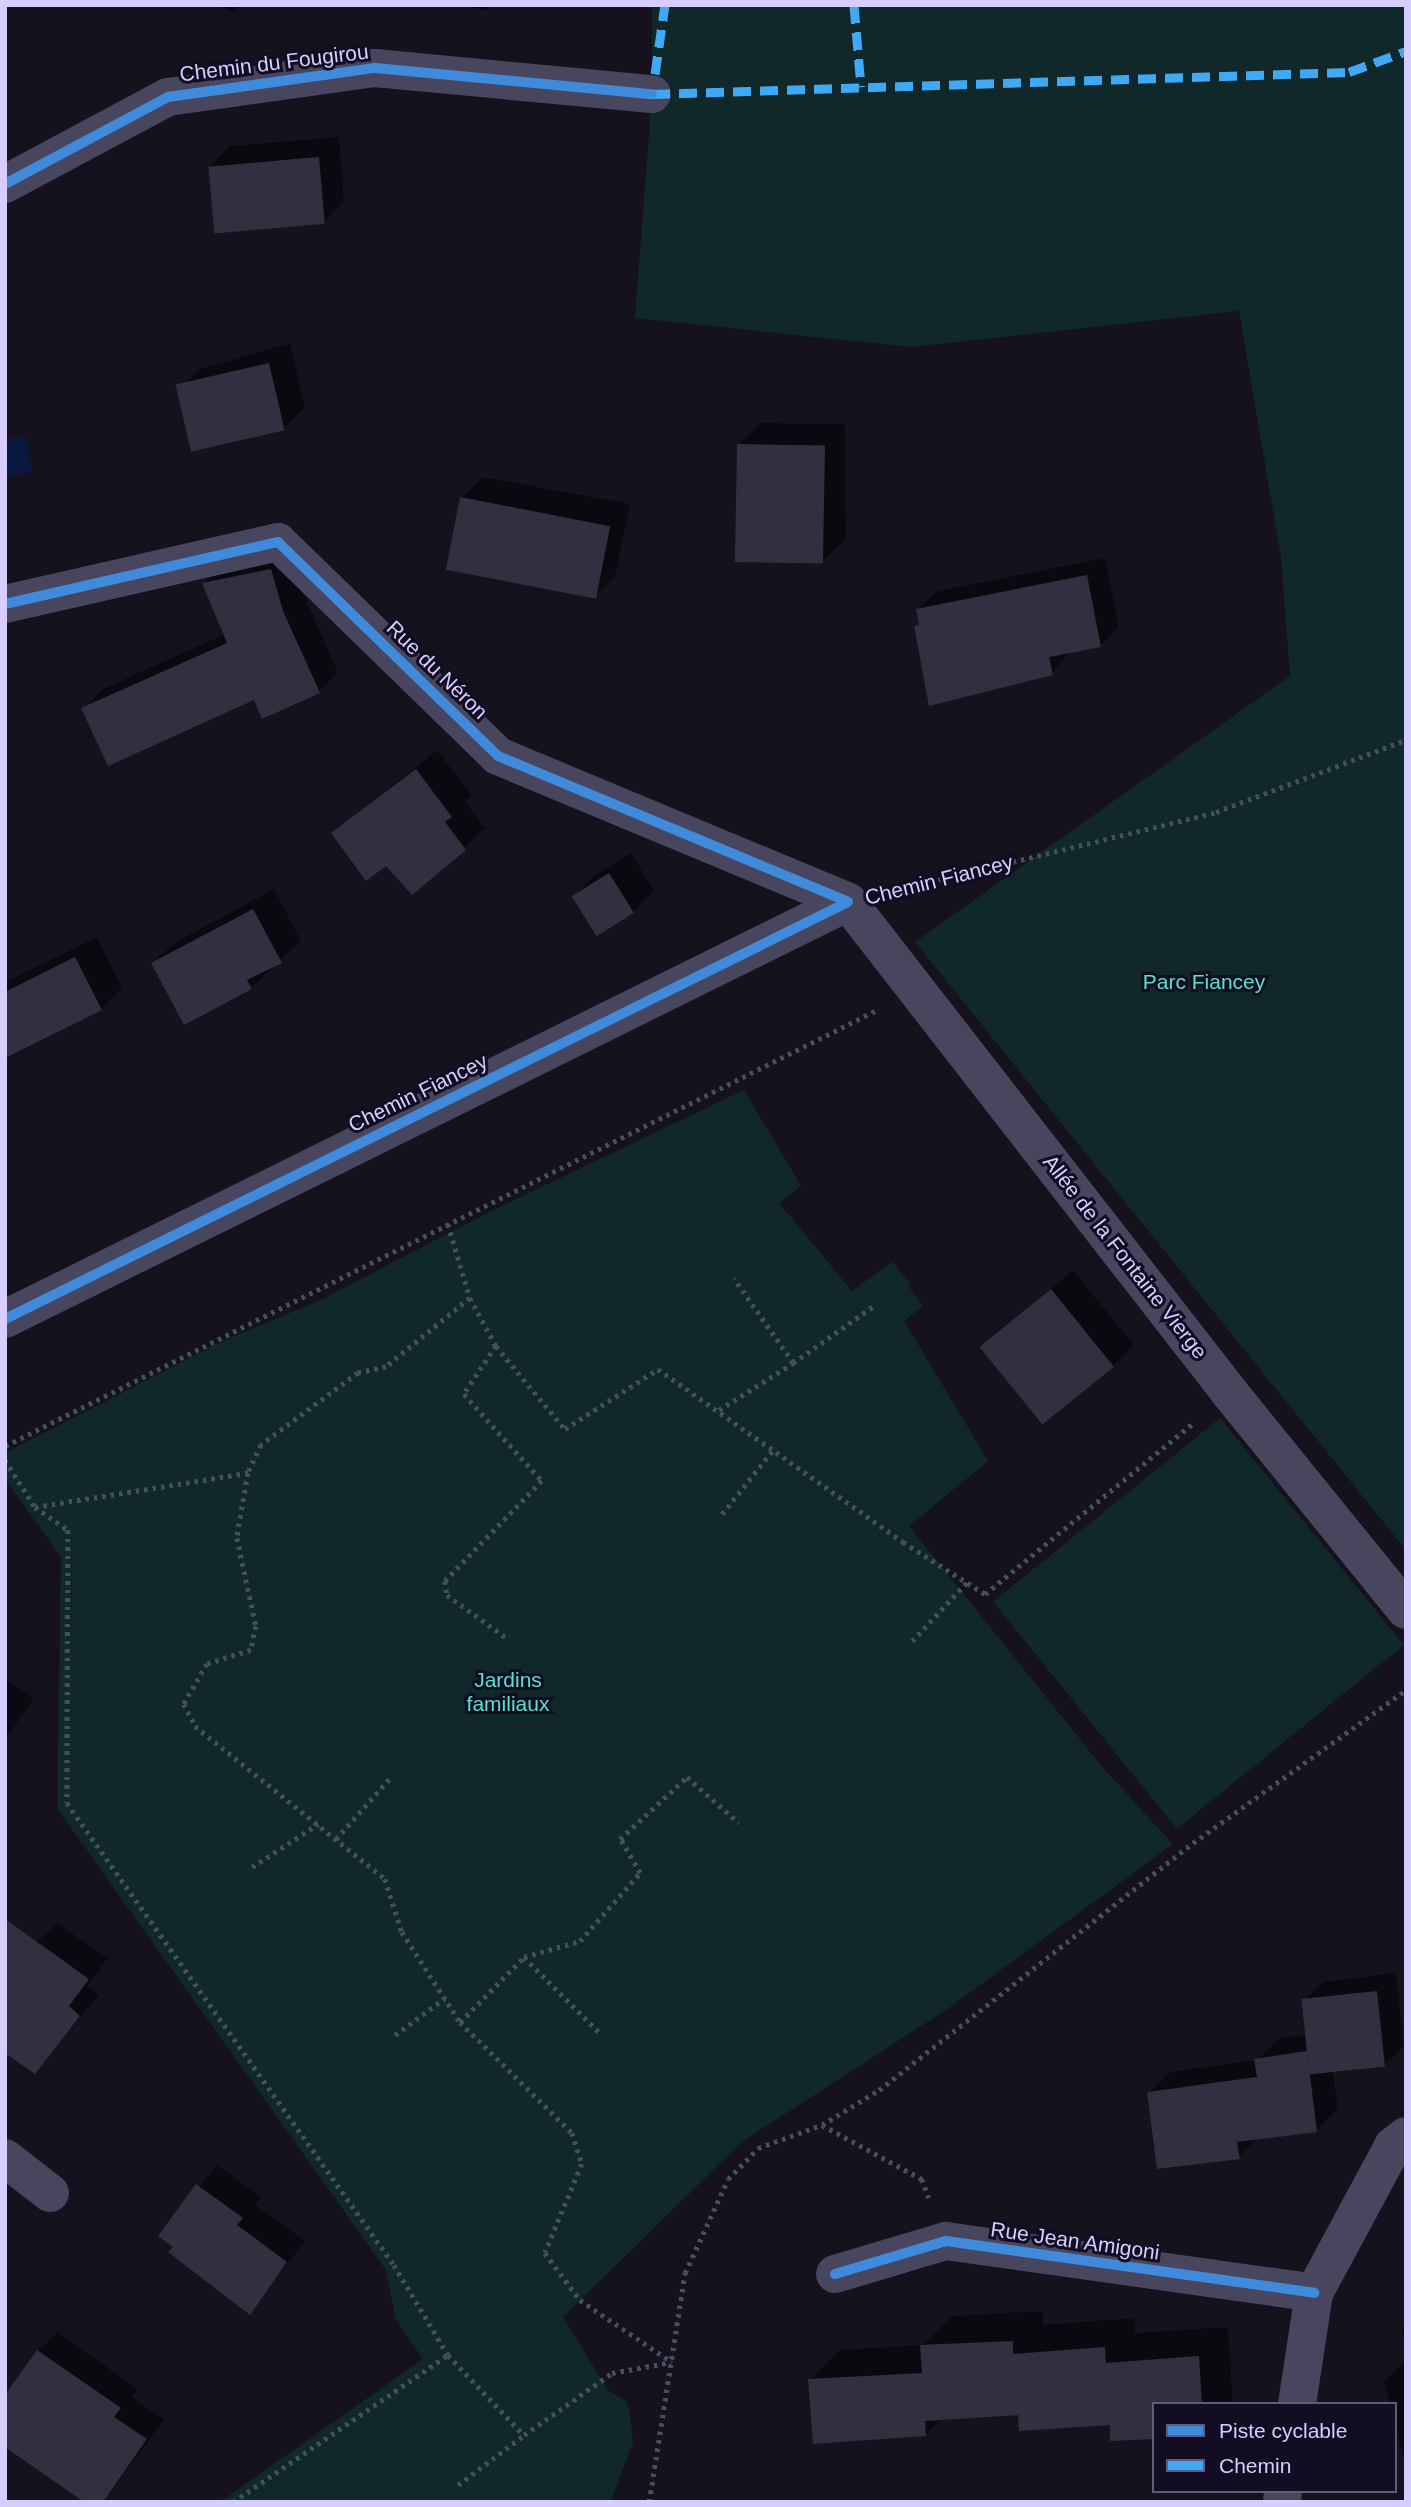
<!DOCTYPE html>
<meta charset="utf-8">
<style>
body{margin:0}
#map{position:relative;width:1411px;height:2507px;overflow:hidden;background:#15121e;font-family:Arial,sans-serif}
div>[style]{position:absolute}
.green>*{inset:0;background:#11282b;transform-origin:0 0}
.water>*{inset:0;background:#09183e}
.shadow>*{inset:0;background:#0007}
.building>*{inset:0;background:#332f40;transform-origin:0 0}
.path>*{height:4.5px;margin-top:-2.25px;transform-origin:0;background:repeating-linear-gradient(90deg,#43505f 0 3.5px,transparent 0 8.5px)}
.minor>*{height:38px;margin:-19px;padding:0 19px;transform-origin:19px;border-radius:19px;background:#48465f}
.quiet>*{height:9px;margin-top:-4.5px;transform-origin:0;background:repeating-linear-gradient(90deg,#3fa9f5 0 18px,transparent 0 27px)}
.cycleway>*{height:10px;margin:-5px;padding:0 5px;transform-origin:5px;border-radius:5px;background:#408adc}
span{translate:-50% -50%;white-space:nowrap;text-align:center;line-height:1.15;-webkit-text-stroke:6px #120d23;paint-order:stroke}
.street-label{font-size:21px;color:#d7ceff}
.park-label{font-size:21px;color:#56e3c8}
.frame{position:absolute;inset:0;border:7px solid #d7ceff;pointer-events:none}
.legend{position:absolute;left:1152px;top:2402px;width:245px;height:91px;box-sizing:border-box;background:#120d23;border:2px solid #615a7b;margin:0;padding:9px 12px;list-style:none;font-size:21px;color:#d7ceff}
.legend li{display:flex;align-items:center;gap:14px;height:35px}
.legend b{width:35px;border:2px solid #615a7b}
</style>
<div id="map">
<div class="green">
<div style="clip-path:polygon(652px 5px,1406px 5px,1406px 1550px,915px 942px,1290px 676px,1281px 557px,1239px 311px,910px 347px,635px 318px,652px 94px)"></div>
<div style="clip-path:polygon(744px 1090px,801px 1186px,779px 1203px,852px 1291px,892px 1262px,911px 1284px,908px 1286px,923px 1306px,904px 1321px,988px 1461px,909px 1526px,1103px 1768px,1173px 1844px,946px 2010px,743px 2141px,563px 2317px,608px 2390px,626px 2401px,630px 2412px,633px 2443px,610px 2502px,220px 2502px,423px 2359px,396px 2320px,386px 2270px,57px 1808px,61px 1557px,5px 1479px,5px 1453px,223px 1341px,321px 1300px,489px 1212px)"></div>
<div style="left:1220px;top:1418px;width:292px;height:292px;rotate:51deg"></div>
</div>
<div class="water">
<div style="clip-path:polygon(25px 436px,33px 471px,5px 478px,5px 441px)"></div>
</div>
<div class="shadow">
<div style="clip-path:polygon(216px 5px,241px 5px,234px 12px)"></div>
<div style="clip-path:polygon(463px 5px,491px 5px,485px 11px)"></div>
<div style="clip-path:polygon(339px 137px,344px 201px,324px 222px,210px 167px,230px 146px)"></div>
<div style="clip-path:polygon(290px 343px,305px 407px,284px 428px,179px 390px,200px 369px)"></div>
<div style="clip-path:polygon(760px 423px,845px 424px,846px 539px,824px 560px,738px 445px)"></div>
<div style="clip-path:polygon(483px 477px,630px 504px,615px 576px,594px 597px,461px 498px)"></div>
<div style="clip-path:polygon(291px 551px,302px 591px,338px 672px,319px 692px,83px 709px,103px 689px,225px 634px,204px 583px,224px 564px)"></div>
<div style="clip-path:polygon(1105px 558px,1119px 627px,1100px 646px,1070px 651px,1052px 674px,916px 627px,921px 622px,918px 610px,937px 591px)"></div>
<div style="clip-path:polygon(437px 750px,472px 795px,465px 801px,485px 828px,464px 849px,386px 864px,333px 834px)"></div>
<div style="clip-path:polygon(631px 853px,654px 891px,633px 912px,574px 896px,595px 875px)"></div>
<div style="clip-path:polygon(274px 889px,301px 941px,251px 988px,153px 963px,174px 943px)"></div>
<div style="clip-path:polygon(97px 937px,122px 988px,101px 1009px,5px 1056px,5px 982px)"></div>
<div style="clip-path:polygon(1073px 1270px,1134px 1345px,1113px 1366px,982px 1347px)"></div>
<div style="clip-path:polygon(5px 1678px,34px 1699px,5px 1739px)"></div>
<div style="clip-path:polygon(57px 1923px,108px 1958px,87px 1986px,99px 1995px,34px 2072px,37px 1942px)"></div>
<div style="clip-path:polygon(1396px 1973px,1404px 2046px,1385px 2065px,1333px 2072px,1338px 2109px,1316px 2130px,1259px 2137px,1239px 2157px,1149px 2093px,1170px 2072px,1257px 2060px,1278px 2039px,1308px 2034px,1304px 2001px,1323px 1982px)"></div>
<div style="clip-path:polygon(217px 2165px,261px 2197px,255px 2205px,305px 2241px,250px 2312px,160px 2235px)"></div>
<div style="clip-path:polygon(1043px 2311px,1043px 2325px,1134px 2318px,1135px 2333px,1228px 2327px,1233px 2404px,1154px 2404px,1112px 2423px,1019px 2414px,942px 2418px,926px 2435px,810px 2380px,840px 2350px,923px 2345px,952px 2316px)"></div>
<div style="clip-path:polygon(1406px 2325px,1406px 2336px,1401px 2330px)"></div>
<div style="clip-path:polygon(57px 2332px,138px 2389px,132px 2397px,164px 2420px,103px 2502px,87px 2502px,38px 2351px)"></div>
<div style="clip-path:polygon(1406px 2360px,1406px 2467px,1395px 2425px,1395px 2404px,1390px 2404px,1384px 2382px)"></div>
</div>
<div class="building">
<div style="left:319px;top:157px;width:67px;height:111px;rotate:85deg"></div>
<div style="left:269px;top:363px;width:69px;height:96px;rotate:77deg"></div>
<div style="left:737px;top:444px;width:88px;height:118px;rotate:1deg"></div>
<div style="left:460px;top:497px;width:153px;height:74px;rotate:11deg"></div>
<div style="clip-path:polygon(271px 569px,283px 611px,320px 693px,262px 719px,254px 700px,108px 766px,81px 708px,227px 643px,202px 583px)"></div>
<div style="clip-path:polygon(1087px 575px,1101px 647px,1049px 657px,1053px 675px,929px 706px,914px 626px,919px 625px,916px 609px)"></div>
<div style="clip-path:polygon(416px 769px,452px 817px,445px 822px,466px 850px,412px 895px,386px 866px,366px 881px,331px 833px)"></div>
<div style="left:609px;top:873px;width:47px;height:44px;rotate:58deg"></div>
<div style="clip-path:polygon(253px 909px,282px 963px,247px 980px,252px 989px,184px 1025px,151px 963px)"></div>
<div style="clip-path:polygon(75px 957px,102px 1010px,5px 1058px,5px 992px)"></div>
<div style="left:1051px;top:1289px;width:100px;height:92px;rotate:51deg"></div>
<div style="clip-path:polygon(5px 1919px,89px 1979px,69px 2006px,80px 2016px,35px 2074px,5px 2053px)"></div>
<div style="left:1377px;top:1991px;width:76px;height:76px;rotate:84deg"></div>
<div style="clip-path:polygon(1307px 2051px,1317px 2132px,1237px 2142px,1240px 2159px,1157px 2169px,1147px 2092px,1257px 2077px,1254px 2059px)"></div>
<div style="clip-path:polygon(196px 2184px,243px 2218px,237px 2225px,287px 2262px,250px 2315px,168px 2252px,173px 2247px,158px 2236px)"></div>
<div style="clip-path:polygon(1013px 2341px,1013px 2354px,1105px 2347px,1106px 2363px,1199px 2356px,1202px 2404px,1154px 2404px,1154px 2439px,1110px 2441px,1110px 2425px,1019px 2431px,1018px 2415px,925px 2421px,926px 2436px,813px 2444px,808px 2379px,922px 2373px,920px 2345px)"></div>
<div style="clip-path:polygon(37px 2350px,121px 2408px,114px 2417px,147px 2439px,103px 2502px,84px 2502px,5px 2447px,5px 2395px)"></div>
</div>
<div class="path">
<div style="left:897px;top:890px;width:328px;rotate:-13.7deg"></div>
<div style="left:1216px;top:812px;width:203px;rotate:-20.8deg"></div>
<div style="left:448px;top:1224px;width:77px;rotate:73.4deg"></div>
<div style="left:470px;top:1298px;width:109px;rotate:140.6deg"></div>
<div style="left:386px;top:1367px;width:29px;rotate:168deg"></div>
<div style="left:358px;top:1373px;width:121px;rotate:143.4deg"></div>
<div style="left:261px;top:1445px;width:31px;rotate:115deg"></div>
<div style="left:248px;top:1473px;width:66px;rotate:99.6deg"></div>
<div style="left:237px;top:1538px;width:90px;rotate:77.8deg"></div>
<div style="left:256px;top:1626px;width:25px;rotate:102deg"></div>
<div style="left:251px;top:1650px;width:46px;rotate:162.3deg"></div>
<div style="left:207px;top:1664px;width:46px;rotate:119.9deg"></div>
<div style="left:184px;top:1704px;width:25px;rotate:63deg"></div>
<div style="left:195px;top:1726px;width:244px;rotate:38.8deg"></div>
<div style="left:385px;top:1879px;width:56px;rotate:72.2deg"></div>
<div style="left:402px;top:1932px;width:107px;rotate:57.2deg"></div>
<div style="left:460px;top:2022px;width:158px;rotate:44.7deg"></div>
<div style="left:572px;top:2133px;width:33px;rotate:72deg"></div>
<div style="left:582px;top:2164px;width:96px;rotate:112.6deg"></div>
<div style="left:545px;top:2253px;width:59px;rotate:53.3deg"></div>
<div style="left:580px;top:2300px;width:111px;rotate:34deg"></div>
<div style="left:470px;top:1298px;width:55px;rotate:61.6deg"></div>
<div style="left:496px;top:1346px;width:58px;rotate:123.7deg"></div>
<div style="left:464px;top:1394px;width:117px;rotate:48.1deg"></div>
<div style="left:542px;top:1481px;width:139px;rotate:134.1deg"></div>
<div style="left:445px;top:1581px;width:14px;rotate:82deg"></div>
<div style="left:447px;top:1595px;width:75px;rotate:35.8deg"></div>
<div style="left:496px;top:1346px;width:108px;rotate:50.3deg"></div>
<div style="left:565px;top:1429px;width:111px;rotate:-32.8deg"></div>
<div style="left:658px;top:1369px;width:300px;rotate:35.2deg"></div>
<div style="left:903px;top:1542px;width:97px;rotate:32.4deg"></div>
<div style="left:985px;top:1594px;width:269px;rotate:-39.4deg"></div>
<div style="left:793px;top:1363px;width:97px;rotate:-35.3deg"></div>
<div style="left:719px;top:1410px;width:88px;rotate:-32.4deg"></div>
<div style="left:793px;top:1363px;width:103px;rotate:-125.1deg"></div>
<div style="left:5px;top:1446px;width:973px;rotate:-26.57deg"></div>
<div style="left:5px;top:1460px;width:56px;rotate:57.4deg"></div>
<div style="left:35px;top:1507px;width:40px;rotate:34.9deg"></div>
<div style="left:68px;top:1530px;width:273px;rotate:90.2deg"></div>
<div style="left:67px;top:1803px;width:566px;rotate:54.71deg"></div>
<div style="left:394px;top:2265px;width:105px;rotate:59deg"></div>
<div style="left:35px;top:1507px;width:216px;rotate:-9.1deg"></div>
<div style="left:722px;top:1514px;width:82px;rotate:-51.4deg"></div>
<div style="left:912px;top:1641px;width:81px;rotate:-47deg"></div>
<div style="left:336px;top:1839px;width:81px;rotate:-48.5deg"></div>
<div style="left:252px;top:1867px;width:79px;rotate:-33.1deg"></div>
<div style="left:524px;top:1957px;width:106px;rotate:45deg"></div>
<div style="left:460px;top:2022px;width:91px;rotate:-45.4deg"></div>
<div style="left:524px;top:1957px;width:58px;rotate:-15.9deg"></div>
<div style="left:580px;top:1941px;width:91px;rotate:-48.6deg"></div>
<div style="left:640px;top:1873px;width:39px;rotate:-120deg"></div>
<div style="left:620px;top:1839px;width:91px;rotate:-42.8deg"></div>
<div style="left:687px;top:1777px;width:69px;rotate:41.5deg"></div>
<div style="left:395px;top:2035px;width:62px;rotate:-36.5deg"></div>
<div style="left:822px;top:2125px;width:114px;rotate:28.4deg"></div>
<div style="left:922px;top:2179px;width:20px;rotate:70deg"></div>
<div style="left:458px;top:2485px;width:83px;rotate:-37.1deg"></div>
<div style="left:233px;top:2502px;width:260px;rotate:-34.4deg"></div>
<div style="left:448px;top:2355px;width:110px;rotate:46.5deg"></div>
<div style="left:524px;top:2435px;width:108px;rotate:-35.2deg"></div>
<div style="left:612px;top:2373px;width:60px;rotate:-10.6deg"></div>
<div style="left:649px;top:2502px;width:232px;rotate:-81.1deg"></div>
<div style="left:685px;top:2273px;width:103px;rotate:-65.4deg"></div>
<div style="left:728px;top:2179px;width:43px;rotate:-45.9deg"></div>
<div style="left:758px;top:2148px;width:68px;rotate:-19.8deg"></div>
<div style="left:822px;top:2125px;width:67px;rotate:-31.6deg"></div>
<div style="left:879px;top:2090px;width:400px;rotate:-38.2deg"></div>
<div style="left:1193px;top:1843px;width:262px;rotate:-35.7deg"></div>
</div>
<div class="minor">
<div style="left:5px;top:184px;width:185px;rotate:-28.1deg"></div>
<div style="left:168px;top:97px;width:209px;rotate:-8deg"></div>
<div style="left:375px;top:68px;width:278px;rotate:5.4deg"></div>
<div style="left:5px;top:604px;width:280px;rotate:-12.8deg"></div>
<div style="left:278px;top:542px;width:307px;rotate:44.2deg"></div>
<div style="left:498px;top:756px;width:379px;rotate:22.6deg"></div>
<div style="left:848px;top:902px;width:622px;rotate:52.12deg"></div>
<div style="left:1230px;top:1393px;width:279px;rotate:51deg"></div>
<div style="left:5px;top:1319px;width:940px;rotate:-26.32deg"></div>
<div style="left:5px;top:2158px;width:57px;rotate:37.9deg"></div>
<div style="left:835px;top:2274px;width:116px;rotate:-16.6deg"></div>
<div style="left:946px;top:2241px;width:372px;rotate:8deg"></div>
<div style="left:1297px;top:2404px;width:112px;rotate:-81.3deg"></div>
<div style="left:1314px;top:2293px;width:167px;rotate:-61.7deg"></div>
<div style="left:1393px;top:2146px;width:16px;rotate:-38deg"></div>
<div style="left:1282px;top:2502px;width:11px;rotate:-85deg"></div>
</div>
<div class="quiet">
<div style="left:854px;top:5px;width:82px;rotate:85.1deg"></div>
<div style="left:655px;top:74px;width:70px;rotate:-81.8deg"></div>
<div style="left:652px;top:94px;width:697px;rotate:-1.81deg"></div>
<div style="left:1349px;top:72px;width:61px;rotate:-20.2deg"></div>
</div>
<div class="cycleway">
<div style="left:5px;top:184px;width:185px;rotate:-28.1deg"></div>
<div style="left:168px;top:97px;width:209px;rotate:-8deg"></div>
<div style="left:375px;top:68px;width:278px;rotate:5.4deg"></div>
<div style="left:5px;top:604px;width:280px;rotate:-12.8deg"></div>
<div style="left:278px;top:542px;width:307px;rotate:44.2deg"></div>
<div style="left:498px;top:756px;width:379px;rotate:22.6deg"></div>
<div style="left:5px;top:1319px;width:940px;rotate:-26.32deg"></div>
<div style="left:835px;top:2274px;width:116px;rotate:-16.6deg"></div>
<div style="left:946px;top:2241px;width:372px;rotate:8deg"></div>
</div>
<div class="street-label">
<span style="left:274px;top:63px;rotate:-7deg">Chemin du Fougirou</span>
<span style="left:437px;top:670px;rotate:44deg">Rue du Néron</span>
<span style="left:939px;top:880px;rotate:-14deg">Chemin Fiancey</span>
<span style="left:418px;top:1093px;rotate:-26deg">Chemin Fiancey</span>
<span style="left:1125px;top:1257px;rotate:52deg">Allée de la Fontaine Vierge</span>
<span style="left:1075px;top:2241px;rotate:8deg">Rue Jean Amigoni</span>
</div>
<div class="park-label">
<span style="left:1204px;top:982px">Parc Fiancey</span>
<span style="left:508px;top:1692px">Jardins<br>familiaux</span>
</div>
<div class="frame"></div>
<ul class="legend">
<li><b style="height:9px;background:#408adc"></b>Piste cyclable</li>
<li><b style="height:9px;background:#3fa9f5"></b>Chemin</li>
</ul>
</div>
